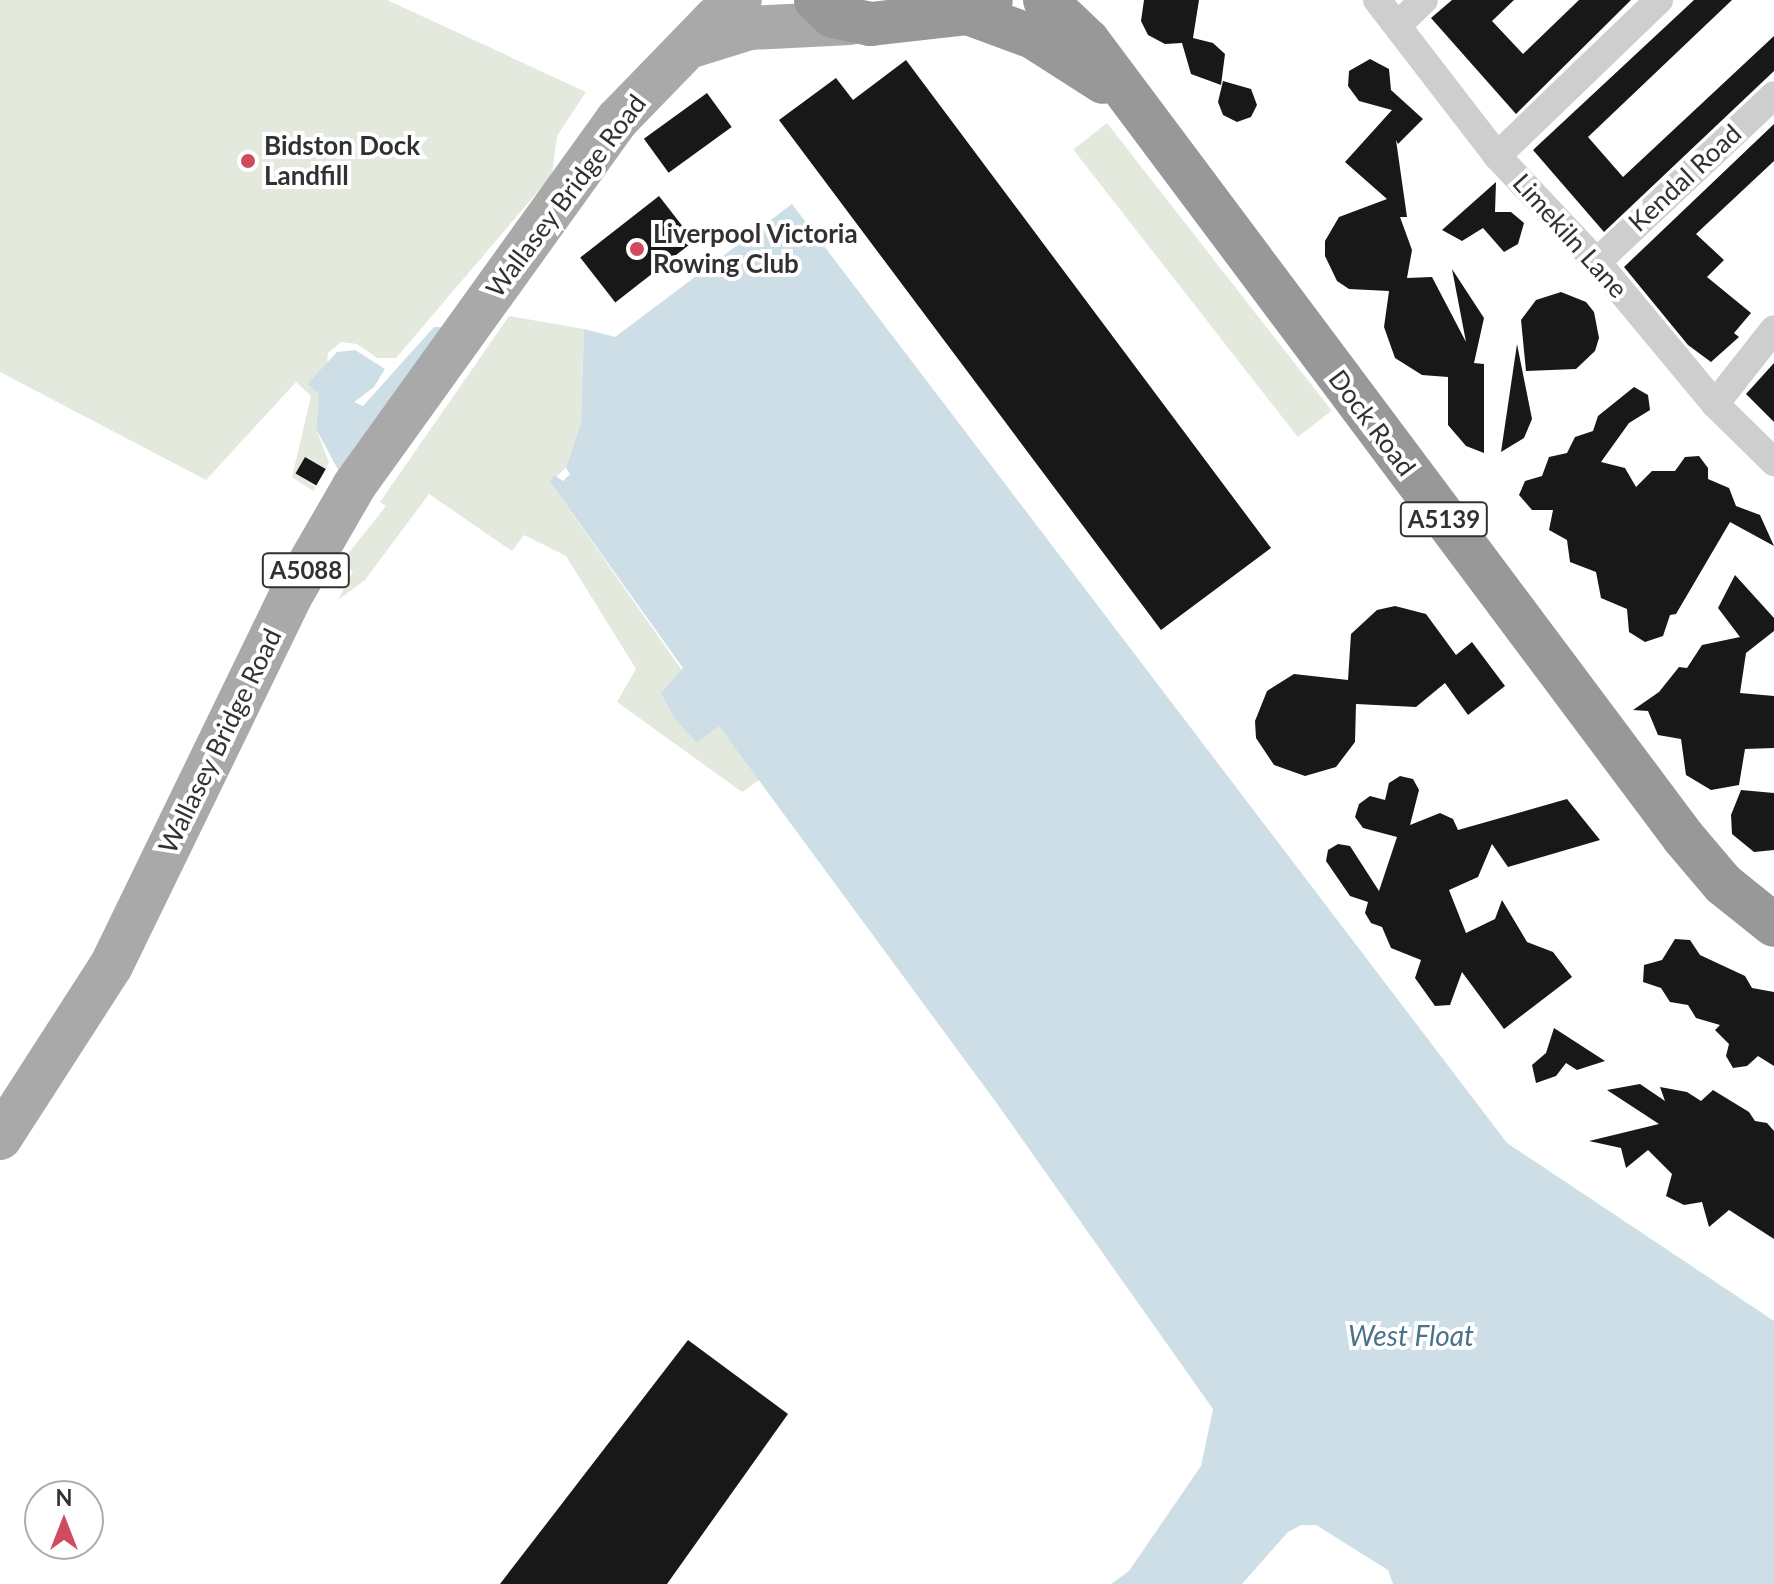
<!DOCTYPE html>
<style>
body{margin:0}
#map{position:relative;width:1774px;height:1584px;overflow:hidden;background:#fff;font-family:Lato,sans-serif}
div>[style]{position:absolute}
.green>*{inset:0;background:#e4e9de;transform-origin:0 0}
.water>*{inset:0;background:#cddee7}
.building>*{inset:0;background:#181818;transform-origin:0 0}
.street>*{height:28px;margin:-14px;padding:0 14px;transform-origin:14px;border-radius:14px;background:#cecece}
.primary>*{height:44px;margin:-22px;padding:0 22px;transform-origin:22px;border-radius:22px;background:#a9a9a9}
.highway>*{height:44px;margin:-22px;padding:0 22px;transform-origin:22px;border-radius:22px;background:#989898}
.dots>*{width:22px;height:22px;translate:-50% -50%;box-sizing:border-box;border:4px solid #fff;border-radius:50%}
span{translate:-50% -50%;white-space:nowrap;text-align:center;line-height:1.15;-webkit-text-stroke:8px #fff;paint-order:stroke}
.shield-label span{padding:2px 6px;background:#fff;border:2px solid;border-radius:6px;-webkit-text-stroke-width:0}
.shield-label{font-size:24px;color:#313131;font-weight:700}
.poi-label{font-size:26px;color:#313131;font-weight:700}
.left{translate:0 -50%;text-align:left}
.street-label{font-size:26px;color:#313131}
.water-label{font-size:28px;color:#49738a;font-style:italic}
.north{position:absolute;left:24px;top:1480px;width:80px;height:80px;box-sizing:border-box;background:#fff;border:2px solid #adadad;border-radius:50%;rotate:0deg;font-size:22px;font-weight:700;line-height:32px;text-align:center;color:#313131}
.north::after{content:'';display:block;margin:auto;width:28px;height:36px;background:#d04b5b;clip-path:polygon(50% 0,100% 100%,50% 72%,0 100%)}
</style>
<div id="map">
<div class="green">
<div style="clip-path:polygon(0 0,387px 0,586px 92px,557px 136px,552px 175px,396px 358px,377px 358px,357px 344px,341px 342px,328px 353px,327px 363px,307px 384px,319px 394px,316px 429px,329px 462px,326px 469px,305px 457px,296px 474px,316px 487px,313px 491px,292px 477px,311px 396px,296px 382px,206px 480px,0 372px)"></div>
<div style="left:1107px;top:123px;width:365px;height:43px;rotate:52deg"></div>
<div style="clip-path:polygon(509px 316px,584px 329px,581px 422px,566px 468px,550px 482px,759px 780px,742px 792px,617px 702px,636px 669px,566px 556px,524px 535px,512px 551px,429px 494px,365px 580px,338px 600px,353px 571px,340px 564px,386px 506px,380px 502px)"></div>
</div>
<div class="water">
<div style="clip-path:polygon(792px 204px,1507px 1143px,1774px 1321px,1774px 1584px,1393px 1584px,1388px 1570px,1316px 1525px,1301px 1525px,1288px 1532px,1242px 1584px,1111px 1584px,1129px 1571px,1201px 1466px,1213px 1409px,998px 1105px,719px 726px,697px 743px,675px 719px,661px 693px,683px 668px,550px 482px,554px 475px,563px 481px,570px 474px,566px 468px,581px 422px,584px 329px,615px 337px)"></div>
<div style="clip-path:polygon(434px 327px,443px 327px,341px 475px,316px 429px,319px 394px,307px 384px,337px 352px,355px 350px,385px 369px,374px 387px,354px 402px,363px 406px)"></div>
</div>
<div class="building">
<div style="clip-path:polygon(1144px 0,1199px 0,1193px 38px,1213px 43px,1225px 54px,1221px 85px,1191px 74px,1182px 43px,1165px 44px,1148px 35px,1141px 21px)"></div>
<div style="clip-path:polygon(1452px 0,1514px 0,1492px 21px,1523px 54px,1579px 0,1631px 0,1516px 114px,1431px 18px)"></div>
<div style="clip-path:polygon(1694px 0,1732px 0,1588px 137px,1623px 177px,1774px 36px,1774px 71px,1604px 232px,1533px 150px)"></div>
<div style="clip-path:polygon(1370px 59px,1389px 69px,1391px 90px,1423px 119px,1398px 144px,1396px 140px,1407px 217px,1400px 217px,1412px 250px,1407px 278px,1432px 277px,1466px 342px,1452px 269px,1484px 318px,1474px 363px,1484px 364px,1484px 453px,1466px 446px,1448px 425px,1448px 377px,1422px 375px,1395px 358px,1384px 327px,1389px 291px,1349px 289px,1337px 281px,1325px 256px,1325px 241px,1339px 217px,1387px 199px,1345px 162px,1392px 110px,1359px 101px,1348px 86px,1349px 71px)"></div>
<div style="clip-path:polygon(906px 60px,1271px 548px,1161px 630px,779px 120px,836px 78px,853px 100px)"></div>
<div style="clip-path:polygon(1223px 81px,1251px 89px,1257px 105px,1251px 117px,1237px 122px,1223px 115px,1218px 102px)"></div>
<div style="left:707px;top:93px;width:42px;height:78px;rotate:54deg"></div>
<div style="clip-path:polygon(1774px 124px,1774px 161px,1696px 234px,1724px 260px,1707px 277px,1751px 313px,1734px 333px,1739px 337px,1711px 362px,1688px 345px,1624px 267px)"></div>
<div style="clip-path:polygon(1496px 182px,1495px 212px,1511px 212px,1524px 223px,1518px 244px,1504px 252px,1483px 228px,1462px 241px,1442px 230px)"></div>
<div style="left:659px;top:196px;width:57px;height:100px;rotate:52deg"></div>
<div style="clip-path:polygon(1561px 292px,1586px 302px,1594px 312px,1599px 338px,1595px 351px,1576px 369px,1526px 371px,1521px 320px,1536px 300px)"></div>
<div style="clip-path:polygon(1517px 344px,1532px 419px,1524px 438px,1501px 452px)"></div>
<div style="clip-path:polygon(1774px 363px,1774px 422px,1746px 394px)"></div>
<div style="clip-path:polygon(1634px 387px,1648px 395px,1650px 410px,1629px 423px,1601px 462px,1625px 468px,1636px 487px,1652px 471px,1675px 471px,1685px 457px,1699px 456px,1708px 468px,1708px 479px,1729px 488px,1736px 506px,1760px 515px,1774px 546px,1730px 522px,1676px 614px,1670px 615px,1663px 636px,1645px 642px,1629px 632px,1627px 609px,1601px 598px,1596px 572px,1570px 562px,1567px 540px,1549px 530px,1553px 510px,1532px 510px,1519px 495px,1525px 481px,1542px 476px,1549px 457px,1567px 453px,1575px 437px,1593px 431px,1598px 416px)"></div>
<div style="left:305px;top:457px;width:24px;height:19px;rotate:30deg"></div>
<div style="clip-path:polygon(1735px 575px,1774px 618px,1774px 631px,1746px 653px,1740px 693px,1774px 696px,1774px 748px,1745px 749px,1739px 785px,1711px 790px,1686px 775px,1681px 739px,1658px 735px,1648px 711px,1633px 710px,1659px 692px,1679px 667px,1687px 668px,1702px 645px,1740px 637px,1718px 608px)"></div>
<div style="clip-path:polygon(1395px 606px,1426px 614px,1456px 655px,1472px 642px,1505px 686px,1468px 715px,1445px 683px,1416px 707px,1356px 704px,1355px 742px,1336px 767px,1305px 776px,1274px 765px,1256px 738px,1255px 721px,1267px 691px,1294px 674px,1348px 680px,1351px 634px,1377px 610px)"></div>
<div style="clip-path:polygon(1400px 776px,1413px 779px,1419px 790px,1410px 825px,1440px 813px,1453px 819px,1458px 830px,1567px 799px,1600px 840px,1508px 867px,1492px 844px,1478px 877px,1449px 890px,1466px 933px,1495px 919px,1502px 900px,1527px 942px,1553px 952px,1572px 977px,1504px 1029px,1462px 972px,1450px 1005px,1435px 1006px,1415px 978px,1421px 960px,1391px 948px,1382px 927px,1371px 923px,1365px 913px,1368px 902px,1350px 896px,1326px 861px,1328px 850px,1338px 844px,1350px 846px,1379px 891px,1397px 837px,1363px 828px,1355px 817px,1359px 804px,1370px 796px,1385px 800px,1389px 783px)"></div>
<div style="clip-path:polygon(1741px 790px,1774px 793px,1774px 850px,1754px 852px,1732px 834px,1731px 815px)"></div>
<div style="clip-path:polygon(1675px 939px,1690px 940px,1700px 955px,1745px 976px,1752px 988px,1774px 992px,1774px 1066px,1758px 1056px,1747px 1066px,1733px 1068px,1726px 1056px,1729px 1044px,1715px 1030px,1720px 1025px,1696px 1018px,1688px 1005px,1670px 1002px,1661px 988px,1643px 982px,1644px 965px,1662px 960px)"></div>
<div style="clip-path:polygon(1554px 1028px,1605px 1061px,1577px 1070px,1566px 1063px,1556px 1076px,1536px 1083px,1532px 1065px,1546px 1053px)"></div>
<div style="clip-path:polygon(1640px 1084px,1665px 1101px,1660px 1087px,1687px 1092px,1701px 1101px,1713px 1090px,1749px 1112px,1755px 1121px,1767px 1123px,1774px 1131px,1774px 1239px,1729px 1210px,1709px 1227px,1702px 1202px,1684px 1205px,1666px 1196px,1672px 1174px,1648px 1150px,1626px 1168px,1621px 1148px,1589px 1141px,1659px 1124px,1607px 1090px)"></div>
<div style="clip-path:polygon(688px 1340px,788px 1414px,667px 1584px,500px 1584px)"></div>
</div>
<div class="street">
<div style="left:1377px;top:0;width:197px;rotate:52.4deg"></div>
<div style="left:1497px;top:156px;width:146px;rotate:46.7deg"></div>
<div style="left:1597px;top:262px;width:185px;rotate:50.3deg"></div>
<div style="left:1715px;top:404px;width:83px;rotate:44.5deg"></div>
<div style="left:1398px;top:25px;width:36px;rotate:-44deg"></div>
<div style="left:1497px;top:156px;width:225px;rotate:-43.9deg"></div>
<div style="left:1597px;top:262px;width:243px;rotate:-43.3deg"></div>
<div style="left:1715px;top:404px;width:95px;rotate:-51.8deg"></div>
</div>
<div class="primary">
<div style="left:695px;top:45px;width:58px;rotate:-17.2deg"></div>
<div style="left:750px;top:28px;width:100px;rotate:-2.9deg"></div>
<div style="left:0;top:1138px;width:205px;rotate:-57.2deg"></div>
<div style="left:111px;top:966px;width:410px;rotate:-64.1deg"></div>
<div style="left:290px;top:597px;width:128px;rotate:-60deg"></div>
<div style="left:354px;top:486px;width:451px;rotate:-54.3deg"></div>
<div style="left:617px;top:120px;width:141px;rotate:-45.9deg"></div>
<div style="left:715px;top:19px;width:31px;rotate:-37deg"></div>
</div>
<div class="highway">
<div style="left:816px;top:0;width:23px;rotate:43deg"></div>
<div style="left:833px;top:16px;width:39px;rotate:12deg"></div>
<div style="left:871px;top:24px;width:98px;rotate:-6.5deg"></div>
<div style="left:968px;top:13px;width:26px;rotate:-29deg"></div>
<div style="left:1045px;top:0;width:59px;rotate:43.6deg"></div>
<div style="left:1088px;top:41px;width:995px;rotate:53.21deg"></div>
<div style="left:1684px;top:838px;width:60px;rotate:49.7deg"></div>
<div style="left:1723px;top:884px;width:65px;rotate:38.8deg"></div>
<div style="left:968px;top:13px;width:69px;rotate:20.3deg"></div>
<div style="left:1033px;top:37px;width:83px;rotate:32.7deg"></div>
</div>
<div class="dots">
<div style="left:248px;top:161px;background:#d04b5b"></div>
<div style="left:637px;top:249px;background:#d04b5b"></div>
</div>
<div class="shield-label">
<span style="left:1444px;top:519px">A5139</span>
<span style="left:306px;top:570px">A5088</span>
</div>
<div class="poi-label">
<span class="left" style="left:264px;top:161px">Bidston Dock<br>Landfill</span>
<span class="left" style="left:653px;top:249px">Liverpool Victoria<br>Rowing Club</span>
</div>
<div class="street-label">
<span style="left:1685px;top:178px;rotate:-43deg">Kendal Road</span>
<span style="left:566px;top:196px;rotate:-53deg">Wallasey Bridge Road</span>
<span style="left:1570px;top:236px;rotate:48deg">Limekiln Lane</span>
<span style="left:1372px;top:423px;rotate:53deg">Dock Road</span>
<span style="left:220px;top:741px;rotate:-64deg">Wallasey Bridge Road</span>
</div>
<div class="water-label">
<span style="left:1411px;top:1335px">West Float</span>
</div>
<div class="north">N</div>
</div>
